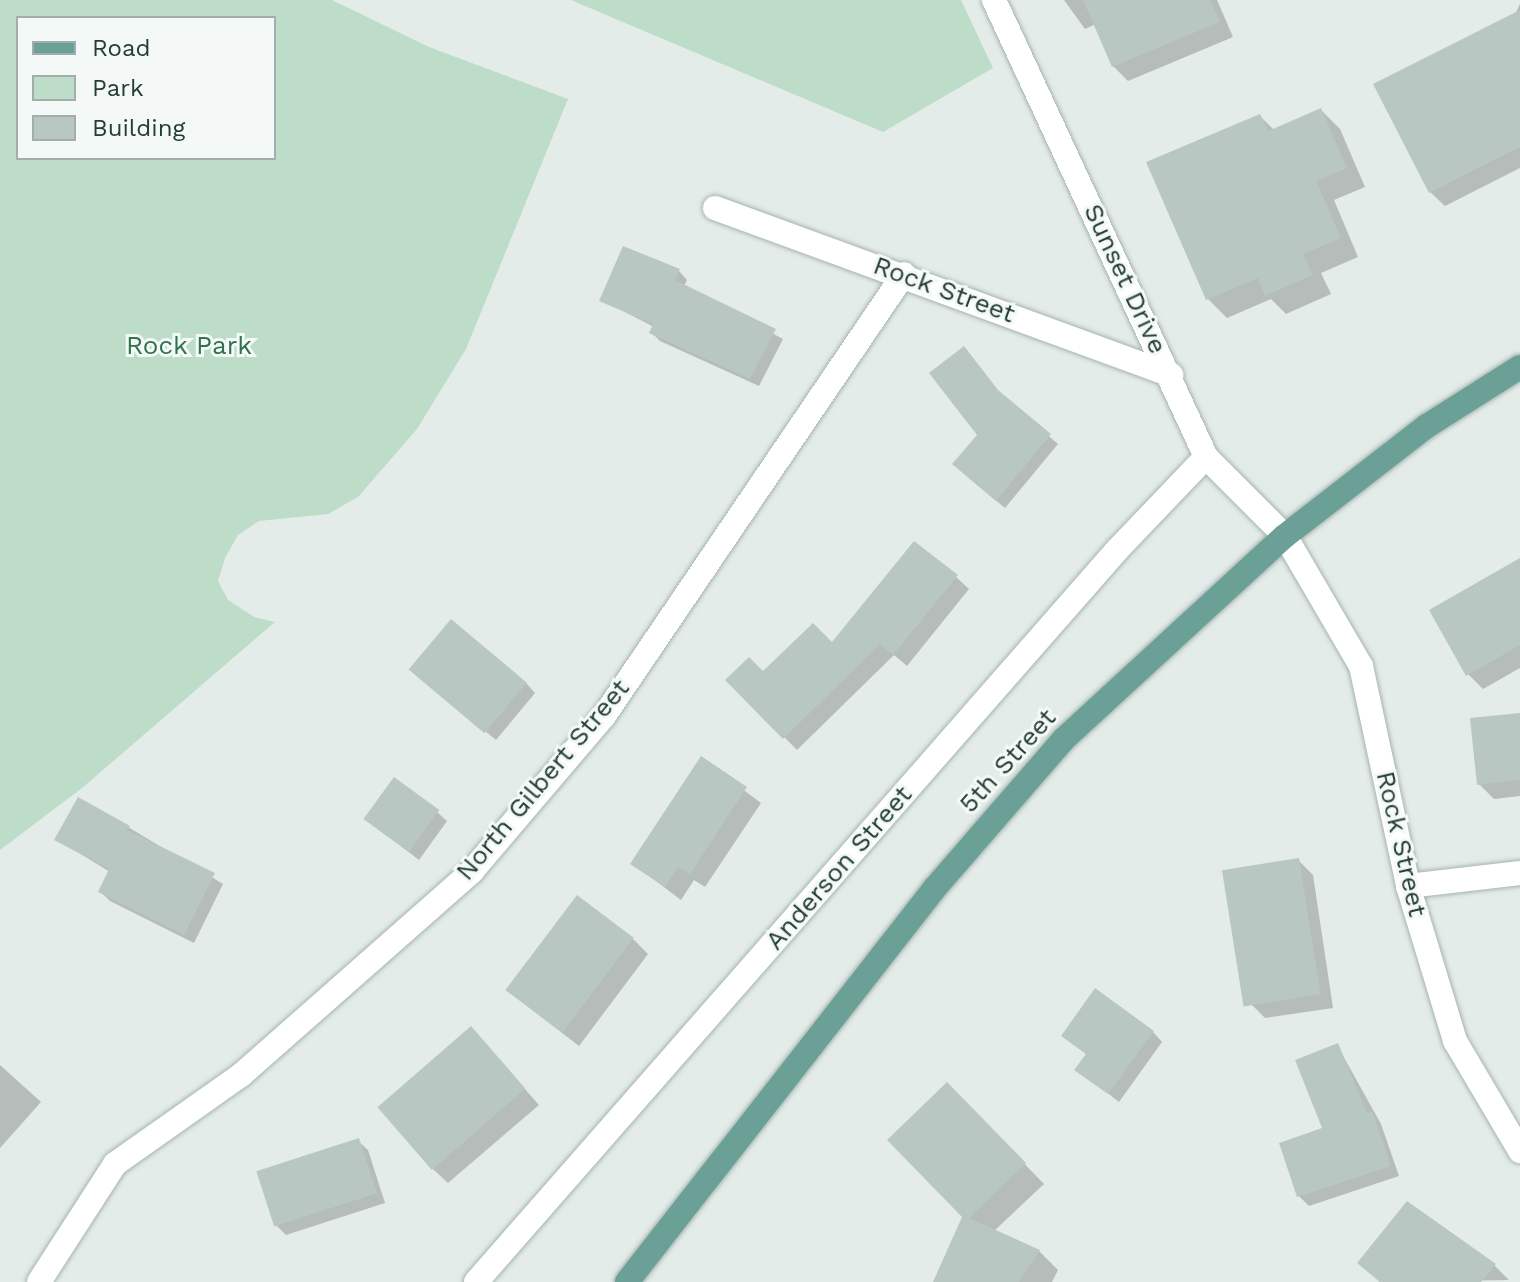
<!DOCTYPE html>
<style>
body{margin:0}
#map{position:relative;width:1520px;height:1282px;overflow:hidden;background:#e3ece9;font-family:"Work Sans",sans-serif}
div>[style]{position:absolute}
.green>*{inset:0;background:#bdddc8}
.shadow>*{inset:0;background:#0003}
.building>*{inset:0;background:#b9c7c2;transform-origin:0 0}
.roads{filter:drop-shadow(0 0 2px #a6b4b0) drop-shadow(0 0 2px #a6b4b0)}
.minor>*{height:24px;margin:-12px;padding:0 12px;transform-origin:12px;border-radius:12px;background:#fff}
.major>*{height:24px;margin:-12px;padding:0 12px;transform-origin:12px;border-radius:12px;background:#6aa096}
span{translate:-50% -50%;white-space:nowrap;text-align:center;line-height:1.15;-webkit-text-stroke:6px #f4f9f7;paint-order:stroke}
.street-label{font-size:26px;color:#243d38}
.park-label{font-size:26px;color:#2f724e}
.legend{position:absolute;left:16px;top:16px;width:260px;height:144px;box-sizing:border-box;background:#f4f9f7;border:2px solid #a1aeab;margin:0;padding:10px 14px;list-style:none;font-size:24px;color:#243d38}
.legend li{display:flex;align-items:center;gap:16px;height:40px}
.legend b{width:40px;border:2px solid #a1aeab}
</style>
<div id="map">
<div class="green">
<div style="clip-path:polygon(evenodd,0 0,332px 0,429px 47px,568px 99px,466px 349px,417px 429px,358px 497px,328px 514px,259px 521px,238px 535px,225px 558px,218px 581px,228px 600px,254px 617px,275px 622px,82px 788px,0 850px,0 0,274px 18px,274px 158px,18px 158px,18px 18px,274px 18px)"></div>
<div style="clip-path:polygon(571px 0,961px 0,993px 68px,883px 132px)"></div>
</div>
<div class="shadow">
<div style="clip-path:polygon(1064px 0,1217px 0,1233px 37px,1128px 81px,1113px 66px,1096px 24px,1085px 29px)"></div>
<div style="clip-path:polygon(1520px 4px,1520px 168px,1445px 206px,1430px 192px)"></div>
<div style="clip-path:polygon(1321px 110px,1340px 129px,1365px 187px,1334px 200px,1358px 257px,1321px 273px,1331px 294px,1286px 314px,1271px 299px,1227px 318px,1208px 299px,1260px 116px,1274px 130px)"></div>
<div style="clip-path:polygon(679px 271px,687px 280px,684px 286px,783px 339px,759px 386px,660px 341px,652px 333px,654px 327px,602px 300px)"></div>
<div style="clip-path:polygon(1003px 397px,1058px 444px,1005px 508px,963px 473px)"></div>
<div style="clip-path:polygon(1520px 561px,1520px 668px,1483px 689px,1468px 674px)"></div>
<div style="clip-path:polygon(956px 577px,969px 589px,907px 666px,894px 655px,797px 750px,728px 680px,763px 674px,832px 645px)"></div>
<div style="clip-path:polygon(422px 679px,526px 683px,535px 693px,496px 740px)"></div>
<div style="clip-path:polygon(1520px 715px,1520px 796px,1494px 799px,1479px 784px)"></div>
<div style="clip-path:polygon(702px 759px,761px 803px,705px 887px,694px 880px,681px 900px,632px 863px)"></div>
<div style="clip-path:polygon(437px 812px,447px 821px,419px 860px,366px 819px)"></div>
<div style="clip-path:polygon(128px 827px,223px 884px,194px 943px,110px 901px,100px 891px,110px 872px,56px 839px)"></div>
<div style="clip-path:polygon(1299px 861px,1313px 875px,1333px 1008px,1265px 1018px,1250px 1003px)"></div>
<div style="clip-path:polygon(633px 939px,648px 954px,579px 1046px,508px 991px)"></div>
<div style="clip-path:polygon(1153px 1032px,1162px 1042px,1119px 1102px,1077px 1069px,1087px 1055px,1064px 1035px)"></div>
<div style="clip-path:polygon(485px 1044px,539px 1105px,448px 1183px,433px 1169px)"></div>
<div style="clip-path:polygon(1337px 1045px,1381px 1124px,1399px 1176px,1309px 1206px,1299px 1196px,1281px 1144px,1325px 1130px)"></div>
<div style="clip-path:polygon(0 1065px,41px 1102px,0 1148px)"></div>
<div style="clip-path:polygon(947px 1084px,1044px 1184px,994px 1231px,1039px 1251px,1058px 1270px,1052px 1282px,935px 1282px,964px 1216px)"></div>
<div style="clip-path:polygon(358px 1141px,368px 1150px,385px 1203px,286px 1235px,276px 1225px)"></div>
<div style="clip-path:polygon(1407px 1204px,1495px 1266px,1509px 1280px,1380px 1282px,1359px 1263px)"></div>
</div>
<div class="building">
<div style="clip-path:polygon(1083px 0,1210px 0,1220px 22px,1112px 67px)"></div>
<div style="clip-path:polygon(1520px 10px,1520px 147px,1429px 193px,1373px 84px)"></div>
<div style="clip-path:polygon(1321px 108px,1347px 168px,1316px 181px,1341px 238px,1303px 254px,1313px 275px,1265px 296px,1258px 278px,1206px 300px,1146px 162px,1260px 114px,1268px 131px)"></div>
<div style="clip-path:polygon(623px 246px,680px 269px,675px 280px,776px 329px,750px 379px,649px 333px,653px 324px,599px 301px)"></div>
<div style="clip-path:polygon(964px 346px,998px 390px,1051px 434px,996px 501px,952px 464px,977px 435px,929px 373px)"></div>
<div style="clip-path:polygon(914px 541px,958px 575px,893px 655px,880px 644px,783px 739px,725px 680px,749px 657px,763px 671px,813px 623px,832px 642px)"></div>
<div style="clip-path:polygon(1520px 558px,1520px 645px,1466px 676px,1429px 610px)"></div>
<div style="left:451px;top:619px;width:99px;height:66px;rotate:40deg"></div>
<div style="clip-path:polygon(1520px 713px,1520px 780px,1477px 785px,1470px 718px)"></div>
<div style="clip-path:polygon(701px 756px,747px 787px,690px 874px,678px 867px,665px 887px,630px 864px)"></div>
<div style="left:394px;top:777px;width:56px;height:52px;rotate:36deg"></div>
<div style="clip-path:polygon(78px 797px,130px 826px,127px 830px,215px 873px,184px 935px,98px 892px,109px 869px,54px 840px)"></div>
<div style="left:1299px;top:858px;width:138px;height:78px;rotate:81deg"></div>
<div style="left:577px;top:895px;width:71px;height:119px;rotate:37deg"></div>
<div style="clip-path:polygon(1095px 988px,1154px 1031px,1108px 1094px,1074px 1070px,1086px 1054px,1061px 1036px)"></div>
<div style="left:471px;top:1026px;width:83px;height:124px;rotate:49deg"></div>
<div style="clip-path:polygon(1338px 1043px,1367px 1113px,1372px 1111px,1391px 1166px,1297px 1197px,1279px 1143px,1322px 1128px,1295px 1060px)"></div>
<div style="clip-path:polygon(947px 1082px,1026px 1163px,969px 1218px,1040px 1250px,1019px 1282px,933px 1282px,962px 1217px,887px 1140px)"></div>
<div style="left:359px;top:1138px;width:58px;height:108px;rotate:72deg"></div>
<div style="clip-path:polygon(1407px 1201px,1496px 1264px,1481px 1282px,1380px 1282px,1357px 1263px)"></div>
</div>
<div class="roads">
<div class="minor">
<div style="left:994px;top:0;width:504px;rotate:65.11deg"></div>
<div style="left:1206px;top:457px;width:112px;rotate:45deg"></div>
<div style="left:1285px;top:536px;width:151px;rotate:59.7deg"></div>
<div style="left:1361px;top:666px;width:225px;rotate:77.9deg"></div>
<div style="left:1408px;top:886px;width:162px;rotate:73.1deg"></div>
<div style="left:1455px;top:1041px;width:128px;rotate:59.4deg"></div>
<div style="left:715px;top:208px;width:486px;rotate:20.1deg"></div>
<div style="left:1408px;top:886px;width:113px;rotate:-6.6deg"></div>
<div style="left:39px;top:1282px;width:140px;rotate:-57.2deg"></div>
<div style="left:115px;top:1164px;width:154px;rotate:-35.2deg"></div>
<div style="left:241px;top:1075px;width:308px;rotate:-41.4deg"></div>
<div style="left:472px;top:871px;width:204px;rotate:-49.6deg"></div>
<div style="left:604px;top:716px;width:534px;rotate:-55.83deg"></div>
<div style="left:476px;top:1282px;width:973px;rotate:-48.79deg"></div>
<div style="left:1117px;top:550px;width:129px;rotate:-46.3deg"></div>
</div>
<div class="major">
<div style="left:627px;top:1282px;width:499px;rotate:-52deg"></div>
<div style="left:934px;top:889px;width:198px;rotate:-49.1deg"></div>
<div style="left:1064px;top:739px;width:300px;rotate:-42.6deg"></div>
<div style="left:1285px;top:536px;width:180px;rotate:-37.8deg"></div>
<div style="left:1427px;top:426px;width:110px;rotate:-32.4deg"></div>
</div>
</div>
<div class="street-label">
<span style="left:1125px;top:279px;rotate:65deg">Sunset Drive</span>
<span style="left:944px;top:290px;rotate:20deg">Rock Street</span>
<span style="left:1008px;top:761px;rotate:-48deg">5th Street</span>
<span style="left:543px;top:780px;rotate:-50deg">North Gilbert Street</span>
<span style="left:1401px;top:844px;rotate:77deg">Rock Street</span>
<span style="left:839px;top:868px;rotate:-49deg">Anderson Street</span>
</div>
<div class="park-label">
<span style="left:189px;top:346px">Rock Park</span>
</div>
<ul class="legend">
<li><b style="height:10px;background:#6aa096"></b>Road</li>
<li><b style="height:22px;background:#bdddc8"></b>Park</li>
<li><b style="height:22px;background:#b9c7c2"></b>Building</li>
</ul>
</div>
